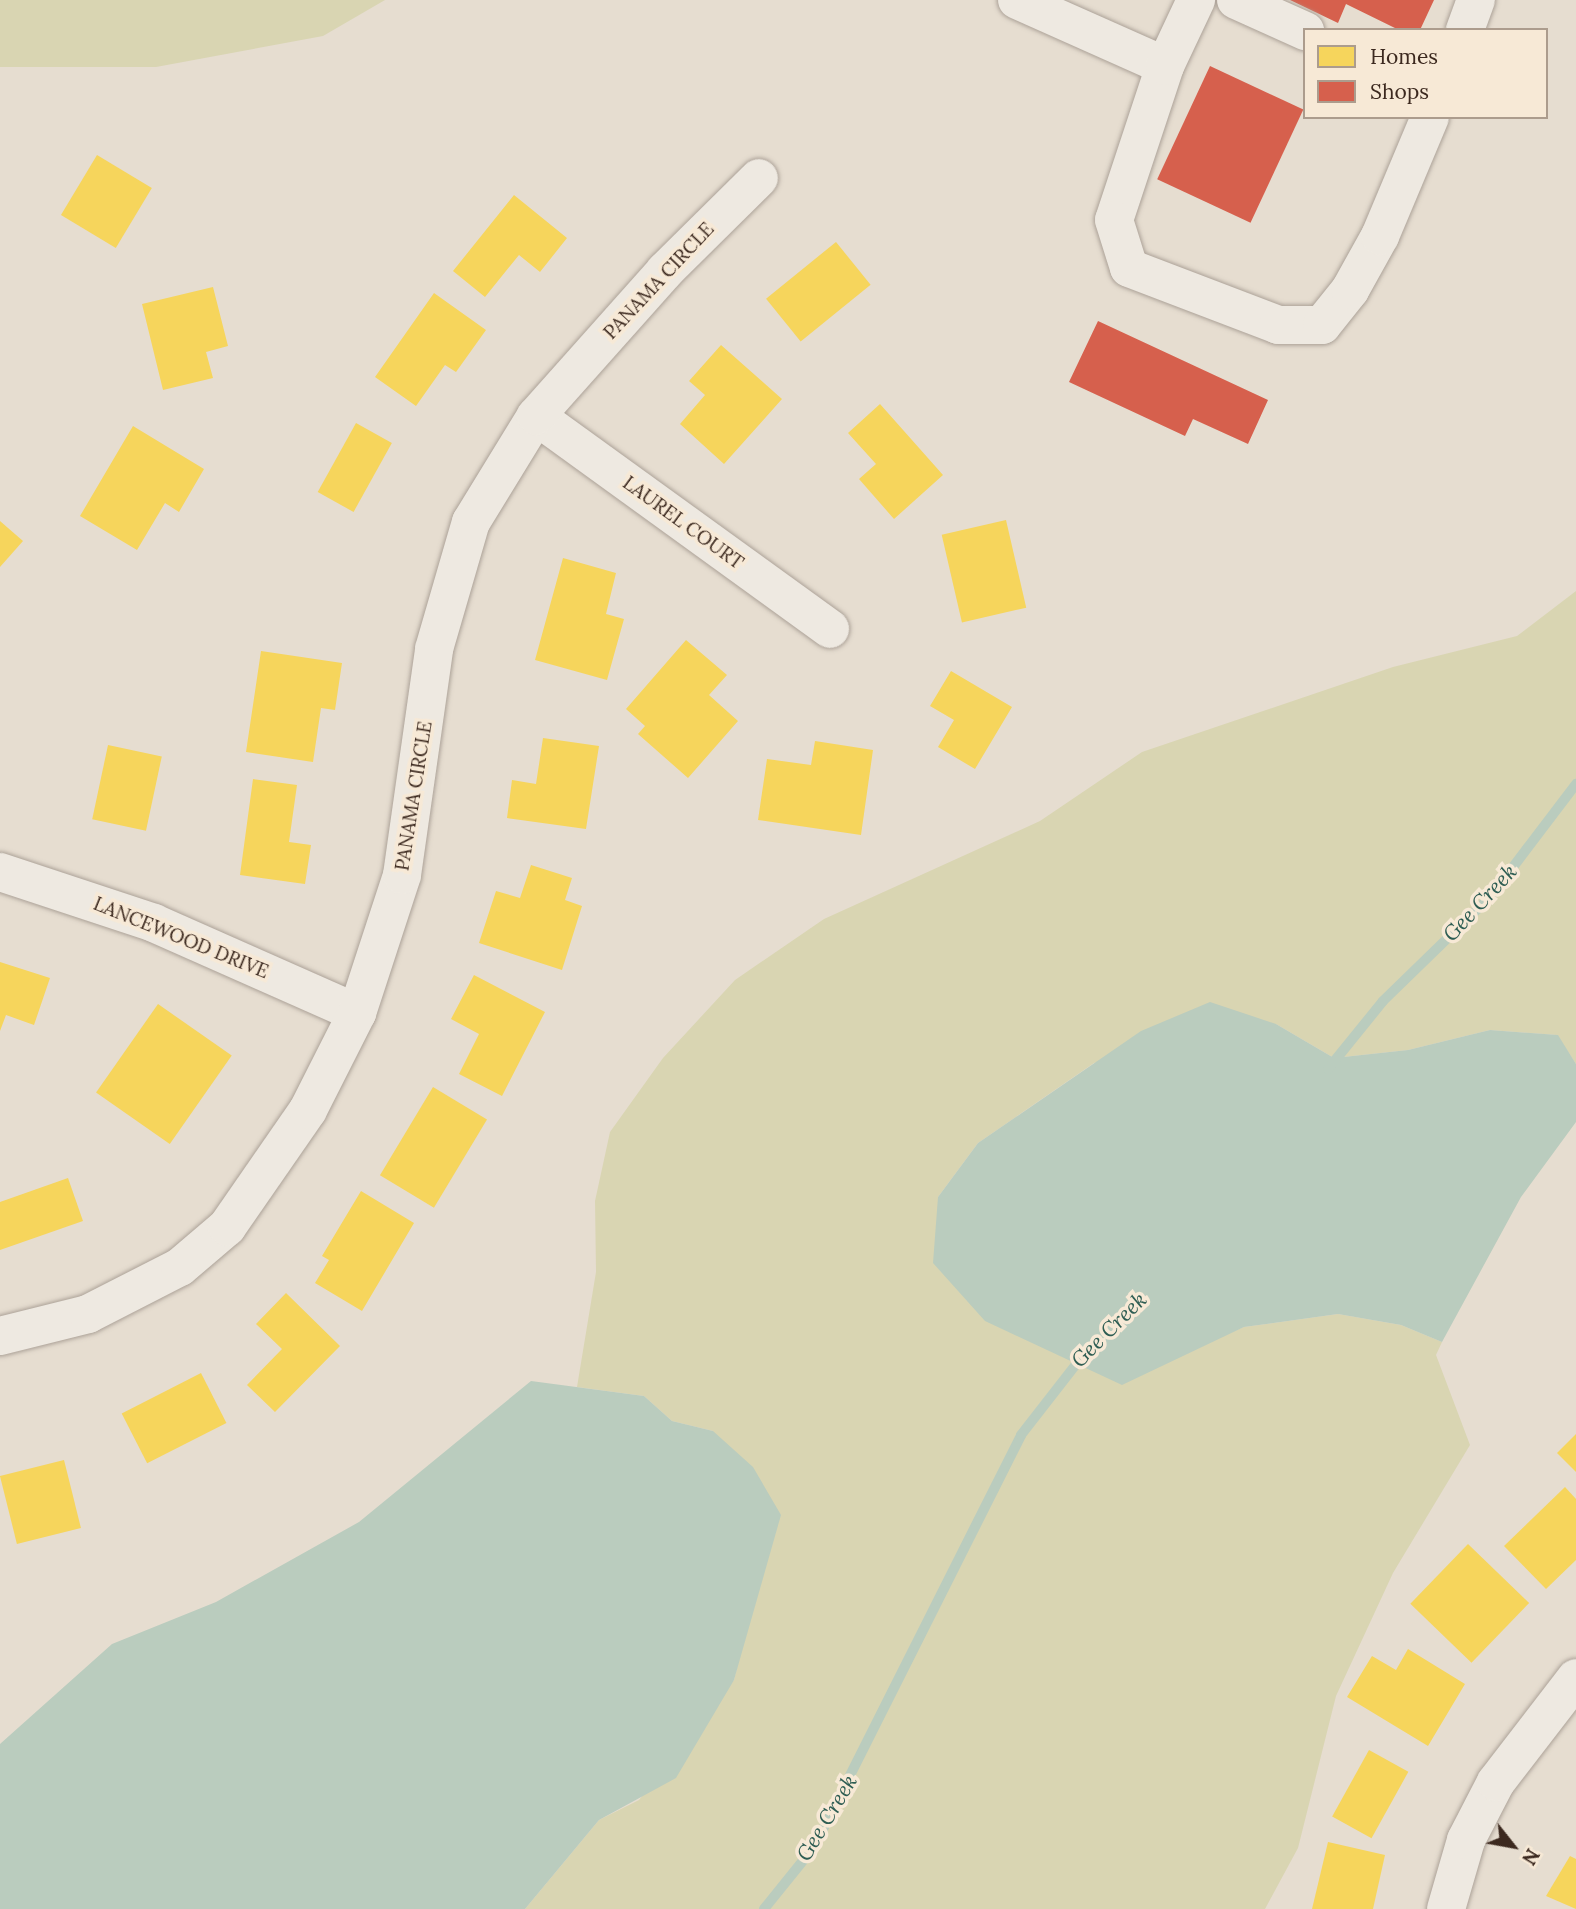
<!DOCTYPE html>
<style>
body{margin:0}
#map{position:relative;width:1576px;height:1909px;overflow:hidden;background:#e6ddd0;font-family:Lora,serif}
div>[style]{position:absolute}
.green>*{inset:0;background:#d9d5b2}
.water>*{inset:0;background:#baccbe}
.homes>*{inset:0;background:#f6d55c;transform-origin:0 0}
.shops>*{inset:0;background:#d6604d;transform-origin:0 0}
.stream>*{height:10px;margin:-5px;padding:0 5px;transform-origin:5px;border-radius:5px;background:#baccbe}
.roads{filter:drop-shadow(0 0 2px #aca298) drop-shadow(0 0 2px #aca298)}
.minor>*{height:38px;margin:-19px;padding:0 19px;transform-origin:19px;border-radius:19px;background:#eee9e1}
span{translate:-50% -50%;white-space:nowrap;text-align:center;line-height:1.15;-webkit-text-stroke:7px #f7e9d6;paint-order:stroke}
.street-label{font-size:19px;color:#3c291f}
.water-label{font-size:21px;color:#2e5d53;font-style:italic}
.legend{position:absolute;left:1303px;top:28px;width:245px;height:91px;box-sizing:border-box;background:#f7e9d6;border:2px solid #ac9c8d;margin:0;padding:9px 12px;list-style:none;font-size:21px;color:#3c291f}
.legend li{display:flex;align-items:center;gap:14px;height:35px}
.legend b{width:35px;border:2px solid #ac9c8d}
.north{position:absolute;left:1478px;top:1811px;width:70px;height:70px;-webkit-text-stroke:5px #f7e9d6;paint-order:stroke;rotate:121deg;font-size:19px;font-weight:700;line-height:28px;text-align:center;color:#3c291f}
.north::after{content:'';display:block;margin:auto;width:24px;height:32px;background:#3c291f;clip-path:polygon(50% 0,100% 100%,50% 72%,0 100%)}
</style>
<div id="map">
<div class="green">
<div style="clip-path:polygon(0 0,385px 0,323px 36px,156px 67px,0 67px)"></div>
<div style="clip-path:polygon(1576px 591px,1576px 1064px,1557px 1035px,1490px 1030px,1408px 1050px,1334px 1058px,1276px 1024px,1094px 1063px,978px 1143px,938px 1197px,1184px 1352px,1244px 1327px,1338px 1314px,1401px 1325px,1442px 1342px,1436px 1355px,1470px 1445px,1393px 1573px,1336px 1696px,1298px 1848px,1265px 1909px,525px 1909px,599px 1820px,639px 1800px,734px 1680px,753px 1603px,713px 1431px,672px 1421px,644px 1396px,577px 1387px,596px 1272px,595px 1201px,610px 1132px,663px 1058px,735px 980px,824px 919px,1040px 821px,1142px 752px,1393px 667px,1517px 636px)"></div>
</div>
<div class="water">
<div style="clip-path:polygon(1210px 1002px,1276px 1024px,1334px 1058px,1408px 1050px,1490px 1030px,1558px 1035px,1576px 1064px,1576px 1122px,1521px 1197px,1442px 1342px,1401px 1325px,1338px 1314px,1244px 1327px,1122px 1385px,985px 1321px,933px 1263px,938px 1197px,978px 1143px,1141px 1031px)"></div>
<div style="clip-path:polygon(531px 1381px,644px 1396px,672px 1421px,713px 1431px,753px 1467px,781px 1515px,734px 1680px,676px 1778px,599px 1820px,525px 1909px,0 1909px,0 1744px,112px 1644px,216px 1602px,359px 1522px)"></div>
</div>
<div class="homes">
<div style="left:97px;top:155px;width:64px;height:70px;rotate:31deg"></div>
<div style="clip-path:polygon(514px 195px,567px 238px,540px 272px,519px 255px,485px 297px,453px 271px)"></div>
<div style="left:836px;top:242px;width:55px;height:90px;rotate:51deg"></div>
<div style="clip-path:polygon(213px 287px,228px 346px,206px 352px,213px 378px,163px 390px,142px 304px)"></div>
<div style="clip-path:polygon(434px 293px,486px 330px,456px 372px,445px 365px,416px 406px,375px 377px)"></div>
<div style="clip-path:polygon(721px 345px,782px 399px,724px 464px,680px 424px,705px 395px,689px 381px)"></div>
<div style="clip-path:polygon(880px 404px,943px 475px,894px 519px,859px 479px,876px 464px,848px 433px)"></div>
<div style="left:356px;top:423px;width:41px;height:79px;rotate:29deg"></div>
<div style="clip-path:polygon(133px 426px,204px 469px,179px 512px,165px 503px,137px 550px,80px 516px)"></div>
<div style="left:1006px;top:520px;width:90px;height:66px;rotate:77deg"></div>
<div style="clip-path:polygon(0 521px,23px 541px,0 567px)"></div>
<div style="clip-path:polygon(563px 558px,616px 573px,606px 614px,624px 619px,607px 680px,535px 660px)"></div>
<div style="clip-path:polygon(686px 640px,727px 675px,709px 695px,738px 721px,688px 778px,638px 734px,645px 726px,626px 709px)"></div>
<div style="clip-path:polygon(261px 651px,342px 663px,335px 710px,321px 708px,313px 762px,246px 752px)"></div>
<div style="clip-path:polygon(951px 671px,1012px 707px,975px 769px,938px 747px,954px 720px,930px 706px)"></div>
<div style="clip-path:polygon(543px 738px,599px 746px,586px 829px,507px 818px,512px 780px,536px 784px)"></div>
<div style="clip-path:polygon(815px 741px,873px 750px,861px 835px,758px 820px,767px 759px,811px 765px)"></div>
<div style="left:108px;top:745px;width:55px;height:76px;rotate:12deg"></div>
<div style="clip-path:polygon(253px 779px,297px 785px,289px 842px,311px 845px,305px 884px,240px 875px)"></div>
<div style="clip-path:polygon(531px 865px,572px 878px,565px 900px,582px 906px,562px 970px,479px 943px,496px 891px,520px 898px)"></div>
<div style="clip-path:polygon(0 962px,50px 978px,34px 1025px,6px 1015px,0 1031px)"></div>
<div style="clip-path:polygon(474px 975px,545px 1012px,502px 1096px,459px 1074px,479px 1034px,451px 1019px)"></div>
<div style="left:158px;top:1004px;width:90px;height:108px;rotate:35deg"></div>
<div style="left:433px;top:1087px;width:63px;height:103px;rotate:31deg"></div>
<div style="clip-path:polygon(68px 1178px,83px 1221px,0 1250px,0 1202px)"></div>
<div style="clip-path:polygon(361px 1191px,414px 1223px,362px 1311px,315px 1283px,329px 1260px,322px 1256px)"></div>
<div style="clip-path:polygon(286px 1293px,340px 1346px,275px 1412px,247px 1385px,282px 1349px,256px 1324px)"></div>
<div style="left:201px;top:1373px;width:56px;height:89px;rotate:63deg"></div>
<div style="clip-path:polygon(1576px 1434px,1576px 1472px,1557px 1453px)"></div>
<div style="left:64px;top:1460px;width:70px;height:66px;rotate:76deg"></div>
<div style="clip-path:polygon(1565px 1487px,1576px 1499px,1576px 1560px,1546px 1589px,1504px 1546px)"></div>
<div style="left:1468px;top:1544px;width:85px;height:83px;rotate:44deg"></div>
<div style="clip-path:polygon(1408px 1649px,1465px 1684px,1428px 1746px,1347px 1697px,1372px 1656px,1396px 1670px)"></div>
<div style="left:1369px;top:1750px;width:45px;height:76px;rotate:29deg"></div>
<div style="clip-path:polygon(1328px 1842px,1385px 1855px,1373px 1909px,1312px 1909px)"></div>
<div style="clip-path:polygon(1570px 1856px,1576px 1859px,1576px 1909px,1546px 1896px)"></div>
</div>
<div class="shops">
<div style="clip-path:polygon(1290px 0,1434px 0,1420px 30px,1399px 30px,1346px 4px,1338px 23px)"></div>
<div style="left:1210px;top:66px;width:103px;height:125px;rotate:25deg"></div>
<div style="clip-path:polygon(1098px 321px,1268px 400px,1248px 444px,1193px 419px,1185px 436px,1069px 382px)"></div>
</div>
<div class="stream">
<div style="left:1328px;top:1069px;width:87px;rotate:-51deg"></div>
<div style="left:1383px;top:1001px;width:151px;rotate:-44.2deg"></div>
<div style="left:1491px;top:896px;width:141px;rotate:-52.8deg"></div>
<div style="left:764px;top:1909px;width:80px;rotate:-51.1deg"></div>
<div style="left:814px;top:1847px;width:461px;rotate:-63.3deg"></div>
<div style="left:1021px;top:1435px;width:103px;rotate:-52.1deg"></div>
</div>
<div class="roads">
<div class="minor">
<div style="left:1017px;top:0;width:162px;rotate:24deg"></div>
<div style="left:1165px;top:66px;width:162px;rotate:108.3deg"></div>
<div style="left:1114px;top:220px;width:50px;rotate:72.6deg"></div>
<div style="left:1129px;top:268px;width:160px;rotate:20.9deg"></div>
<div style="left:1278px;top:325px;width:44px"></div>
<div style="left:1322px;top:325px;width:45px;rotate:-51.3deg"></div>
<div style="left:1350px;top:290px;width:62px;rotate:-60.9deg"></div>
<div style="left:1380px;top:236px;width:129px;rotate:-67.2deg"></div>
<div style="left:1236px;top:0;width:76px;rotate:24.2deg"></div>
<div style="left:1465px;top:30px;width:32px;rotate:-70deg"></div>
<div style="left:1165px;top:66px;width:73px;rotate:-64.8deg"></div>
<div style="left:536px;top:416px;width:363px;rotate:35.9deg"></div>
<div style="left:0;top:872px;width:162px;rotate:18.3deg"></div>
<div style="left:154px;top:923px;width:222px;rotate:23.9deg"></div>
<div style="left:0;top:1336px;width:91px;rotate:-14deg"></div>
<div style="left:88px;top:1314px;width:103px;rotate:-27.1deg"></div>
<div style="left:180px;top:1267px;width:62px;rotate:-40.4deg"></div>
<div style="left:227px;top:1227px;width:142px;rotate:-55.3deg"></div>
<div style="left:308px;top:1110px;width:109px;rotate:-63.2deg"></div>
<div style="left:357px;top:1013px;width:145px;rotate:-71.9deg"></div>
<div style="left:402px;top:875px;width:228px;rotate:-81.9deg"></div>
<div style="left:434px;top:649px;width:132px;rotate:-73.8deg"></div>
<div style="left:471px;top:522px;width:124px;rotate:-58.5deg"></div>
<div style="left:536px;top:416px;width:194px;rotate:-48.3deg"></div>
<div style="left:665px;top:271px;width:132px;rotate:-44.7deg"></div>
<div style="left:1446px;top:1909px;width:72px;rotate:-73.8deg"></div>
<div style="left:1466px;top:1840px;width:65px;rotate:-62.7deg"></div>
<div style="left:1496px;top:1782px;width:131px;rotate:-52.4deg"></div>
</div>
</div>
<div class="street-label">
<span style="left:659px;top:281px;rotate:-47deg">PANAMA CIRCLE</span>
<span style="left:683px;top:523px;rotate:36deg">LAUREL COURT</span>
<span style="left:414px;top:796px;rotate:-81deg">PANAMA CIRCLE</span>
<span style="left:181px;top:938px;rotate:22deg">LANCEWOOD DRIVE</span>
</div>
<div class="water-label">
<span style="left:1480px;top:903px;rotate:-47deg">Gee Creek</span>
<span style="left:1109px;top:1330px;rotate:-45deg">Gee Creek</span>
<span style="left:827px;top:1818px;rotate:-59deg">Gee Creek</span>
</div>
<ul class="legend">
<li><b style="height:19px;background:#f6d55c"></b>Homes</li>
<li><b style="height:19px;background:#d6604d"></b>Shops</li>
</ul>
<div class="north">N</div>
</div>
